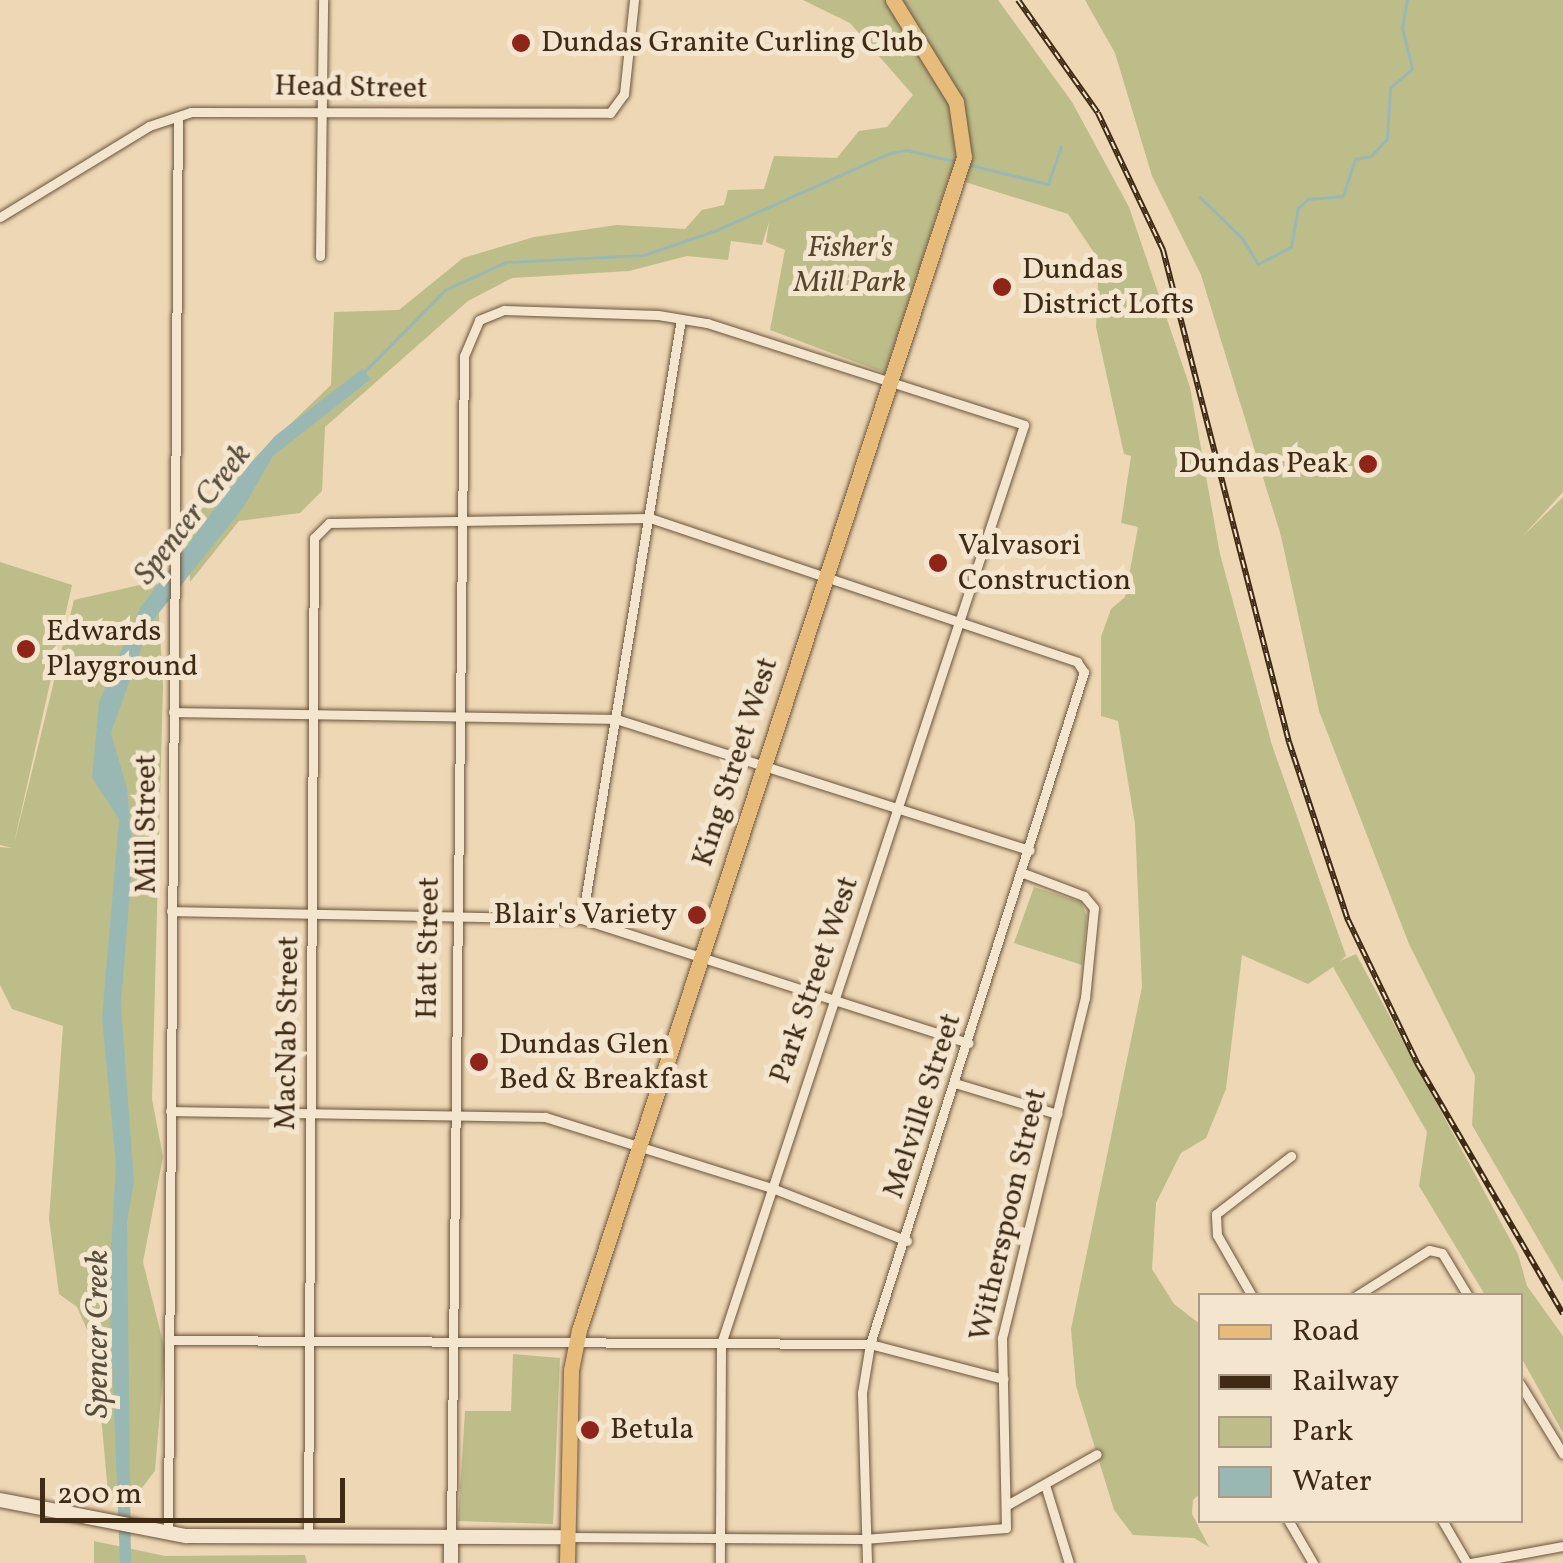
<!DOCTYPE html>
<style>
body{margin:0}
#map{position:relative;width:1563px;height:1563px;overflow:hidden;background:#eed7b4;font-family:Vollkorn,serif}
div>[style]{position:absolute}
.green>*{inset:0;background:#bdbd8a}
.water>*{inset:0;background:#9ab8b3}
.stream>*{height:2.5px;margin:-1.25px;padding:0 1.25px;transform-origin:1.25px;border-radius:1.25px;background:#9ab8b3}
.roads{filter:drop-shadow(0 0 2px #6b553c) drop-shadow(0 0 2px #6b553c)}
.street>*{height:9px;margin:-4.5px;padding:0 4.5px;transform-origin:4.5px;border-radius:4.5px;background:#f4e5ce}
.secondary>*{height:14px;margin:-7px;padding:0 7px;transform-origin:7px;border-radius:7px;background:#f4e5ce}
.primary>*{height:15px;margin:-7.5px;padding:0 7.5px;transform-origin:7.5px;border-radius:7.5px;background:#e7bc7a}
.rail>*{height:6px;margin-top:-3px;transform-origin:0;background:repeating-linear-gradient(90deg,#f4e5ce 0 8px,#3f2a14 0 16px);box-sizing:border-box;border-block:2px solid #3f2a14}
.dots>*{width:28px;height:28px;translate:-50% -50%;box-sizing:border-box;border:5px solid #f4e5ce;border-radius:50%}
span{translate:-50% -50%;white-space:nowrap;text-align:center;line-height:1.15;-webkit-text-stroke:10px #f4e5ce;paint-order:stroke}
.poi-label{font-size:30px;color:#3f2a14}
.left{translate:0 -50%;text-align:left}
.right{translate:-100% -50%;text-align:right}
.street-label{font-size:30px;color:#3f2a14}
.park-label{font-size:30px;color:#58472c;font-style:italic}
.water-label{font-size:32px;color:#564e3c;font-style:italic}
.legend{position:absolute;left:1198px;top:1293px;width:325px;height:230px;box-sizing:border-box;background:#f4e5ce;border:2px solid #ac9a84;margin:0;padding:12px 18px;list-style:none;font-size:30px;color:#3f2a14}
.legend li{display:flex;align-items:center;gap:20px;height:50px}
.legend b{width:50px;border:2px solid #ac9a84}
.scale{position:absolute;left:40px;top:1478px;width:305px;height:45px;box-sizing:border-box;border:5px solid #3f2a14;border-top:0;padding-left:12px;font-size:30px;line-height:35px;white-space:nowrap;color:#3f2a14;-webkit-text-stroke:8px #f4e5ce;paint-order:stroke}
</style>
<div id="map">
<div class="green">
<div style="clip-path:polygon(803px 0,998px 0,1072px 102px,1129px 207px,1190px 387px,1220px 554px,1272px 745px,1346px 956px,1340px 961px,1356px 954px,1518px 1254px,1527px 1286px,1563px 1336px,1563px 1433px,1521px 1357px,1520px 1296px,1485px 1295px,1419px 1186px,1427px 1132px,1333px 967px,1308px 984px,1242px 955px,1226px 1089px,1206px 1138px,1181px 1153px,1156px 1203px,1152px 1269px,1174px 1304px,1200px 1324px,1200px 1494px,1193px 1500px,1192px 1514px,1209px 1547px,1194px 1538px,1133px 1535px,1114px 1510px,1076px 1386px,1071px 1329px,1142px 987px,1135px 824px,1118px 721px,1101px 716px,1101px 637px,1111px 609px,1125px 597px,1138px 527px,1121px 523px,1131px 456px,1124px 454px,1096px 327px,1099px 260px,1068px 214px,949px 177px,885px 373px,770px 330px,785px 250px,766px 242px,769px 222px,762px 245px,731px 241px,728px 260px,687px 256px,629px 271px,512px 278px,468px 301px,325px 427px,322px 491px,300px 513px,239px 521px,190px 582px,187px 523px,331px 385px,334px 312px,399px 310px,463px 258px,534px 237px,617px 225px,685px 229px,702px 210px,724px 205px,728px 190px,764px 189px,774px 156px,837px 158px,859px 131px,887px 127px,913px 95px,850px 23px)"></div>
<div style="clip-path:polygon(1085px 0,1563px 0,1563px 492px,1522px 537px,1563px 497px,1563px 1282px,1472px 1125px,1475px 1076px,1409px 944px,1319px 711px,1281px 536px,1201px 275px,1152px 176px,1115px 53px)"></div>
<div style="clip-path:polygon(0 562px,72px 585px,13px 848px,74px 600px,157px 581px,163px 686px,152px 1099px,163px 1157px,143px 1262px,165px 1350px,155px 1471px,134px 1498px,108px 1493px,100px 1404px,103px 1366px,77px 1307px,59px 1294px,49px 1219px,63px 1026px,12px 1009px,0 985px,0 847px,13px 848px,0 845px)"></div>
<div style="clip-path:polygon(1034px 887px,1081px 902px,1087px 916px,1082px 965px,1014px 943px)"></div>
<div style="clip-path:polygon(513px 1354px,560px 1358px,553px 1524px,458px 1521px,465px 1411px,511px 1411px)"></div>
<div style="clip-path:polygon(94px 1541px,165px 1556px,305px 1555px,307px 1563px,94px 1563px)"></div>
</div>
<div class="water">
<div style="clip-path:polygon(362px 369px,371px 379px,273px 456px,243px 508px,150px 624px,111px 733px,127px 788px,133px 852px,121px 1004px,134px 1182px,127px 1222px,131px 1563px,120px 1563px,109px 1281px,116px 1165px,102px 1018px,119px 819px,92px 778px,99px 702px,140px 608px,237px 479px,275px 436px)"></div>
</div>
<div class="stream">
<div style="left:970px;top:165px;width:80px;rotate:13.7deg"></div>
<div style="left:1048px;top:184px;width:39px;rotate:-71deg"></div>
<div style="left:1200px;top:197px;width:60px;rotate:44.3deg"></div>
<div style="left:1243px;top:239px;width:29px;rotate:59deg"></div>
<div style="left:1258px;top:264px;width:37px;rotate:-27deg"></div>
<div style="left:1291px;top:247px;width:40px;rotate:-80deg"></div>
<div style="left:1298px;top:208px;width:13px;rotate:-42deg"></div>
<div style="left:1308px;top:199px;width:35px;rotate:-5deg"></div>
<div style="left:1343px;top:196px;width:39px;rotate:-72deg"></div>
<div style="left:1355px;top:159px;width:16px;rotate:-11deg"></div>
<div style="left:1371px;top:156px;width:23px;rotate:-47deg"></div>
<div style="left:1387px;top:139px;width:51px;rotate:-86.6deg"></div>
<div style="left:1390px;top:88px;width:29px;rotate:-41deg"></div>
<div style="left:1412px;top:69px;width:42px;rotate:-103.7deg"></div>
<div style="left:1402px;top:28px;width:28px;rotate:-80deg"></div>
<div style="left:364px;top:372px;width:115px;rotate:-45.4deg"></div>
<div style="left:445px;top:290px;width:67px;rotate:-24.7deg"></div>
<div style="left:506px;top:262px;width:138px;rotate:-2.9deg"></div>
<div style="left:644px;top:255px;width:77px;rotate:-18.9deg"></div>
<div style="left:717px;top:230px;width:189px;rotate:-24deg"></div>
<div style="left:890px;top:153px;width:17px;rotate:-10deg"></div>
<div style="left:907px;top:150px;width:52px;rotate:13.2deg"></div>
</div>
<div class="roads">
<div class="street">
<div style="left:0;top:217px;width:175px;rotate:-31.4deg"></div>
<div style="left:149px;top:126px;width:44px;rotate:-18.4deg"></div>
<div style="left:191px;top:112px;width:419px;rotate:0.1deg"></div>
<div style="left:610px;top:113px;width:24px;rotate:-54deg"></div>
<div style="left:624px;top:94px;width:95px;rotate:-83.9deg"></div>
<div style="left:320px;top:256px;width:256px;rotate:-89.3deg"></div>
<div style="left:173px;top:712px;width:443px;rotate:0.9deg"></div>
<div style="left:616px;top:719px;width:434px;rotate:17.6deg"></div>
<div style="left:171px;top:911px;width:411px;rotate:1.1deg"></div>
<div style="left:582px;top:919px;width:406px;rotate:17.8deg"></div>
<div style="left:582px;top:919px;width:608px;rotate:-80.63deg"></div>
<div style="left:955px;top:1083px;width:107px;rotate:16.9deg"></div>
<div style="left:170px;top:1111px;width:375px;rotate:0.9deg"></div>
<div style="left:545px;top:1117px;width:238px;rotate:17.4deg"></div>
<div style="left:772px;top:1188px;width:145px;rotate:21.4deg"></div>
<div style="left:1252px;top:1296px;width:70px;rotate:-119.8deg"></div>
<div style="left:1217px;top:1235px;width:21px;rotate:-93deg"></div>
<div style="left:1216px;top:1214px;width:95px;rotate:-37.7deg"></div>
<div style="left:1356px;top:1296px;width:86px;rotate:-32.2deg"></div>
<div style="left:1429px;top:1250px;width:13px;rotate:13deg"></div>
<div style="left:1442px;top:1253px;width:50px;rotate:58.8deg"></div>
<div style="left:170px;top:1340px;width:700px;rotate:0.33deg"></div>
<div style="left:870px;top:1344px;width:138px;rotate:14.7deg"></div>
<div style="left:1520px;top:1384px;width:82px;rotate:58.4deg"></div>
<div style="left:1046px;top:1488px;width:78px;rotate:73deg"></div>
<div style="left:1007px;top:1505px;width:103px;rotate:-29.5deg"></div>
<div style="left:1288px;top:1520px;width:50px;rotate:59.8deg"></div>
<div style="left:1442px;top:1520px;width:50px;rotate:59.8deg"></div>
<div style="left:168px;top:1532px;width:1415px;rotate:-89.6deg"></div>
<div style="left:567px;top:1537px;width:297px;rotate:0.4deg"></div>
<div style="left:864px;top:1539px;width:142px;rotate:-4.4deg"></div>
<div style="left:1006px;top:1528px;width:190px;rotate:-91.2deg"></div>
<div style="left:1002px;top:1338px;width:350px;rotate:-76.3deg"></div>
<div style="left:1085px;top:998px;width:90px;rotate:-84.3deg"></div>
<div style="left:1094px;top:908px;width:16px;rotate:-130deg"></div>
<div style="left:1084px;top:896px;width:65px;rotate:-159.3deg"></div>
<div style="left:308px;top:1538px;width:1000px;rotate:-89.66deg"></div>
<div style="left:314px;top:538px;width:21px;rotate:-45deg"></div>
<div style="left:329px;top:523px;width:321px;rotate:-0.9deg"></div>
<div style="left:650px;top:518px;width:451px;rotate:18.6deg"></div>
<div style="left:1077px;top:662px;width:12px;rotate:55deg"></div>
<div style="left:1084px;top:672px;width:705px;rotate:107.66deg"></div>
<div style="left:870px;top:1344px;width:50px;rotate:99.3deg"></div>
<div style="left:862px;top:1393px;width:170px;rotate:88.3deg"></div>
<div style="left:451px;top:1538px;width:1182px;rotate:-89.37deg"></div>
<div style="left:464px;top:356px;width:39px;rotate:-67deg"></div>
<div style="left:479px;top:320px;width:27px;rotate:-22deg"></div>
<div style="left:504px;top:310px;width:154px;rotate:1.9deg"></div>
<div style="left:658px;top:315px;width:50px;rotate:9.3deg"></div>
<div style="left:707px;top:323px;width:333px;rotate:17.8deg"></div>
<div style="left:1024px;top:425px;width:968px;rotate:108.25deg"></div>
<div style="left:721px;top:1344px;width:219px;rotate:90.3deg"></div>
<div style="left:1471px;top:1563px;width:94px;rotate:-10.5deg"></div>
</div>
<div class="secondary">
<div style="left:0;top:1500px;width:189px;rotate:11deg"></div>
<div style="left:186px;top:1536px;width:381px;rotate:0.2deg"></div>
<div style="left:451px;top:1538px;width:25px;rotate:90deg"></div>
</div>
<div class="primary">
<div style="left:567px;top:1563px;width:193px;rotate:-88.8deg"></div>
<div style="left:571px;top:1370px;width:41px;rotate:-78.7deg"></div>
<div style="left:579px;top:1330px;width:1235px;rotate:-71.83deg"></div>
<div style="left:964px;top:157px;width:56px;rotate:-98.3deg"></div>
<div style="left:956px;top:102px;width:120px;rotate:-121.7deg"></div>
</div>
</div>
<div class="rail">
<div style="left:1018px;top:0;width:138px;rotate:54.7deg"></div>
<div style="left:1098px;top:113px;width:152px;rotate:64.6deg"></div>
<div style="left:1163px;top:250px;width:508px;rotate:75.64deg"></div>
<div style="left:1289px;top:742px;width:188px;rotate:71.7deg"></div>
<div style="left:1348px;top:920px;width:159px;rotate:64.2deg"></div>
<div style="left:1417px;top:1063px;width:290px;rotate:59.8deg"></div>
</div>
<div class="dots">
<div style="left:521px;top:43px;background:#8f2418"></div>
<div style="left:1002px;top:287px;background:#8f2418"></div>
<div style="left:1368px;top:464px;background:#8f2418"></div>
<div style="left:938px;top:563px;background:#8f2418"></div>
<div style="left:26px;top:649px;background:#8f2418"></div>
<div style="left:697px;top:915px;background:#8f2418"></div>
<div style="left:479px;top:1062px;background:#8f2418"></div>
<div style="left:590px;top:1430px;background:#8f2418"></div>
</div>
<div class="poi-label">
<span class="left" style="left:541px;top:43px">Dundas Granite Curling Club</span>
<span class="left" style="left:1022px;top:287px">Dundas<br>District Lofts</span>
<span class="right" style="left:1348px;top:464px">Dundas Peak</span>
<span class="left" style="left:958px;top:563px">Valvasori<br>Construction</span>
<span class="left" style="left:46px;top:649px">Edwards<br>Playground</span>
<span class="right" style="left:677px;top:915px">Blair's Variety</span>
<span class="left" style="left:499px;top:1062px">Dundas Glen<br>Bed &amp; Breakfast</span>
<span class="left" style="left:610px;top:1430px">Betula</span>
</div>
<div class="street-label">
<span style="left:351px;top:88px;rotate:1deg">Head Street</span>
<span style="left:736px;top:762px;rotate:-72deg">King Street West</span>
<span style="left:147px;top:824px;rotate:-90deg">Mill Street</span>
<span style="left:429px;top:948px;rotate:-89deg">Hatt Street</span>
<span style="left:815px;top:980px;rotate:-71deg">Park Street West</span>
<span style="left:288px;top:1033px;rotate:-89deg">MacNab Street</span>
<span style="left:923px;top:1106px;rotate:-72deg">Melville Street</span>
<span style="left:1009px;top:1215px;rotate:-77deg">Witherspoon Street</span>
</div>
<div class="park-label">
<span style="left:850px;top:265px">Fisher's<br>Mill Park</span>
</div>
<div class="water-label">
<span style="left:194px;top:515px;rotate:-52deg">Spencer Creek</span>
<span style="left:99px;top:1334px;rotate:-90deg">Spencer Creek</span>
</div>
<ul class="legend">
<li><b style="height:12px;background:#e7bc7a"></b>Road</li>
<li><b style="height:12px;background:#3f2a14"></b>Railway</li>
<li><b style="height:28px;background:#bdbd8a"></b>Park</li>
<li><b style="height:28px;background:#9ab8b3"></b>Water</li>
</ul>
<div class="scale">200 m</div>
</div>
